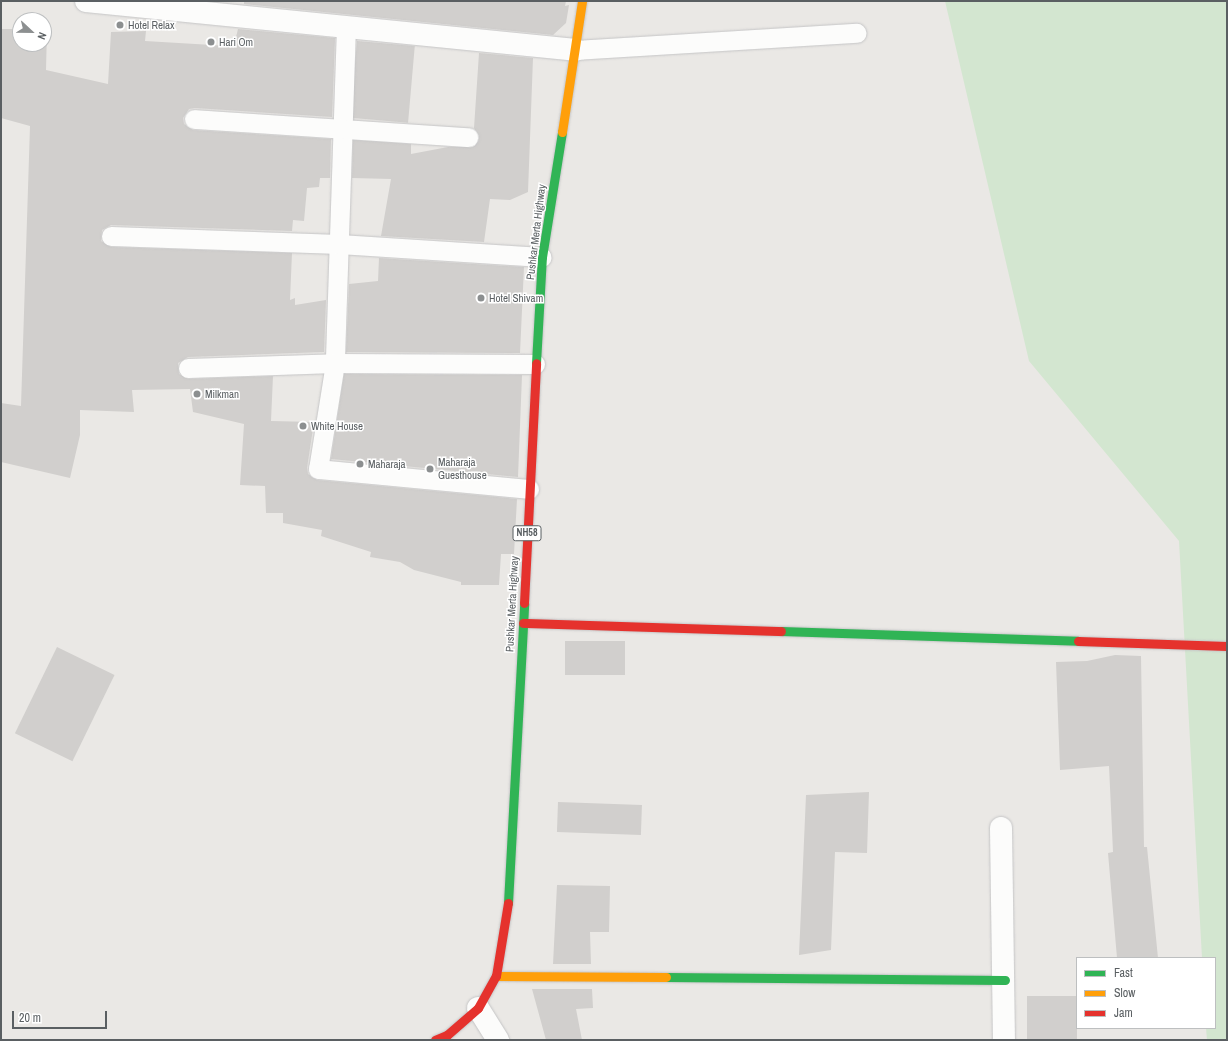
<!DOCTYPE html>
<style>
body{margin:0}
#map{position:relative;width:1228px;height:1041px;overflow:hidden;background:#eae8e5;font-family:"Archivo Narrow",sans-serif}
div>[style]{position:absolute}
.green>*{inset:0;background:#d3e6d0}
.building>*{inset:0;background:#d1cfcd;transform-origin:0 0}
.roads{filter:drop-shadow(0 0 1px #c5c5c6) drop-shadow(0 0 1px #c5c5c6)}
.lane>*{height:19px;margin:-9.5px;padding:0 9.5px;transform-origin:9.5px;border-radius:9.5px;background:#fcfcfb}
.street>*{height:22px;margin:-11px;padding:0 11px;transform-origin:11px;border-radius:11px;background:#fcfcfb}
.fast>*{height:9px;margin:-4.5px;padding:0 4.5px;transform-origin:4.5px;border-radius:4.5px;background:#30b455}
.slow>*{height:9px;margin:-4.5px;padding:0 4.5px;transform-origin:4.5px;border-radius:4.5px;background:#ff9f0a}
.jam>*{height:9px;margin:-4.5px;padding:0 4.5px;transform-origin:4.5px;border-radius:4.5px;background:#e5322d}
.dots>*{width:11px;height:11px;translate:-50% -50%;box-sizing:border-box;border:2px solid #fff;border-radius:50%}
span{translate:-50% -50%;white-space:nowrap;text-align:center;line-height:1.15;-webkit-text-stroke:3px #fff;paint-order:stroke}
.shield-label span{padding:1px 3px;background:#fff;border:1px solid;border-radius:3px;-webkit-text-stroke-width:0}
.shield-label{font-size:10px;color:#5a5f62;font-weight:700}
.poi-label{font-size:11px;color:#5a5f62}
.left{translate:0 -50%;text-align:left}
.street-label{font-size:11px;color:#5a5f62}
.frame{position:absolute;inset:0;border:2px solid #5a5f62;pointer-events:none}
.legend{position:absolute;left:1076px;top:957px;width:140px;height:72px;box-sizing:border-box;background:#fff;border:1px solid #bdbfc0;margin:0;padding:5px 7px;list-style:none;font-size:12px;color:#5a5f62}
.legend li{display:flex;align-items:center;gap:8px;height:20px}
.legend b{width:20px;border:1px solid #bdbfc0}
.north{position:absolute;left:12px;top:12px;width:40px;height:40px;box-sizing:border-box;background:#fff;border:1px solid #bdbfc0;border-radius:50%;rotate:112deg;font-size:11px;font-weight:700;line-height:16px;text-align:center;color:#5a5f62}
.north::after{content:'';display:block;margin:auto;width:14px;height:18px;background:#8c8f90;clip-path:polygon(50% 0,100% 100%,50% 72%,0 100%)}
.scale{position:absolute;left:12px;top:1011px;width:95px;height:18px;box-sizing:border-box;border:2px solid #5a5f62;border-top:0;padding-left:5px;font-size:12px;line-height:14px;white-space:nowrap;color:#5a5f62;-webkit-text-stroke:3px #fff;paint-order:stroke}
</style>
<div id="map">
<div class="green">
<div style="clip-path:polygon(945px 1px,1227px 1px,1227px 1040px,1207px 1040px,1206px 1028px,1215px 1028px,1215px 958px,1202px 958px,1179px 541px,1029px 361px)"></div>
</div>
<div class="building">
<div style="clip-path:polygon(244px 1px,566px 1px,565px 6px,569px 5px,566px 23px,553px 35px,244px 4px)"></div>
<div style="clip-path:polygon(1px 29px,20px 29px,20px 44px,44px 44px,44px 30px,47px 30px,46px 70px,108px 84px,111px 32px,146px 31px,145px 41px,229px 46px,230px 41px,235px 41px,238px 29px,335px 38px,332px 117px,195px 108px,189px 109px,183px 118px,184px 124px,193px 130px,331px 139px,330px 178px,320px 178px,319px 187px,307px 188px,304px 221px,293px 220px,292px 231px,111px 225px,102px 230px,101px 241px,111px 247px,292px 253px,290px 300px,295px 298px,295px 305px,326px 300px,324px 352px,188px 357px,178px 363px,179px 374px,188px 379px,273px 376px,271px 421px,314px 422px,307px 468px,308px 474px,317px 480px,517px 499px,514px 554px,501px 554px,499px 585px,461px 585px,461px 582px,414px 570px,400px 562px,370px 557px,371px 552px,321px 536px,322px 530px,283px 523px,283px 513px,266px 513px,265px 486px,240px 485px,244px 424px,193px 412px,190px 389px,132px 390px,134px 412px,80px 410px,80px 435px,70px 478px,1px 462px,1px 403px,21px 406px,30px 126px,1px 118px)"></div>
<div style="left:357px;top:41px;width:58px;height:77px;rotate:5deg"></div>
<div style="clip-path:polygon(479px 53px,533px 58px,528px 192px,510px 200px,490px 199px,484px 242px,381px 236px,391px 179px,352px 178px,353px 140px,411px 144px,411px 154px,448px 147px,473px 147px,479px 138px,474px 128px)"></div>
<div style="clip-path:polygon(379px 258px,524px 267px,520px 353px,346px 352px,349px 284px,378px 281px)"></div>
<div style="clip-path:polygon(344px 374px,522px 375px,518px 477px,331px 459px)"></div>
<div style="left:565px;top:641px;width:60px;height:34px"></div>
<div style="left:57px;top:647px;width:64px;height:96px;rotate:26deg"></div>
<div style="clip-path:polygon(1115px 655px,1141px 656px,1144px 847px,1147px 847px,1158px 958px,1117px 958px,1108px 853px,1113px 852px,1109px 766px,1060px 770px,1056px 662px,1087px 661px)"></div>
<div style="clip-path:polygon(869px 792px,867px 853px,835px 852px,831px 950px,799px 955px,806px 795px)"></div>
<div style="left:558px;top:802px;width:84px;height:30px;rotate:2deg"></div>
<div style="clip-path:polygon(557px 885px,610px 886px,609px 932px,590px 932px,591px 964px,553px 964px)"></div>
<div style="clip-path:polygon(532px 989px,592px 989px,593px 1008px,576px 1009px,582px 1040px,546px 1040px)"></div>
<div style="left:1077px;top:996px;width:44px;height:50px;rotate:90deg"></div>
</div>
<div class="roads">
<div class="lane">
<div style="left:346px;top:26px;width:337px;rotate:91.9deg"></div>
<div style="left:335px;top:363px;width:107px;rotate:99.1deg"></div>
<div style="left:318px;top:469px;width:212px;rotate:5.4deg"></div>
<div style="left:576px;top:50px;width:281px;rotate:-3.5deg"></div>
<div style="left:194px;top:119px;width:275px;rotate:3.8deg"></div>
<div style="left:111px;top:236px;width:228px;rotate:2deg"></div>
<div style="left:339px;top:244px;width:203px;rotate:3.7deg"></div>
<div style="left:188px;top:368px;width:147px;rotate:-1.9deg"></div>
<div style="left:335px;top:363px;width:200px;rotate:0.3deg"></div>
</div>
<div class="street">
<div style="left:86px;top:1px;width:492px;rotate:5.7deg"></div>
<div style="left:1001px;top:828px;width:212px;rotate:89.2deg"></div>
<div style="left:478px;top:1008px;width:38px;rotate:58deg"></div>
</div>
<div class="fast">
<div style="left:536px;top:363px;width:106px;rotate:-86.8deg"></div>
<div style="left:542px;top:257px;width:127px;rotate:-80.9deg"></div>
<div style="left:781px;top:631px;width:297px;rotate:1.9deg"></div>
<div style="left:508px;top:903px;width:300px;rotate:-86.9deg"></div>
<div style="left:666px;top:977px;width:339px;rotate:0.5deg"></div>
</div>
<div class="slow">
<div style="left:562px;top:132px;width:133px;rotate:-81.3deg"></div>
<div style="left:496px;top:976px;width:170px;rotate:0.3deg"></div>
</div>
<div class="jam">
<div style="left:524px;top:603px;width:240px;rotate:-87.1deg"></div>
<div style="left:523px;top:623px;width:258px;rotate:1.8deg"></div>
<div style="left:1078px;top:641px;width:149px;rotate:1.9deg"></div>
<div style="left:435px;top:1040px;width:13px;rotate:-23deg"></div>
<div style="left:447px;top:1035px;width:41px;rotate:-41.1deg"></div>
<div style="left:478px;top:1008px;width:37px;rotate:-61deg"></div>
<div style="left:496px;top:976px;width:74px;rotate:-80.7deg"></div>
</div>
</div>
<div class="dots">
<div style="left:120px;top:25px;background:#8c8f90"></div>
<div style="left:211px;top:42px;background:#8c8f90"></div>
<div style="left:481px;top:298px;background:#8c8f90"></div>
<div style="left:197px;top:394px;background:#8c8f90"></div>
<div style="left:303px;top:426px;background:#8c8f90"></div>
<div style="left:360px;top:464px;background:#8c8f90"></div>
<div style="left:430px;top:469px;background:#8c8f90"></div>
</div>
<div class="shield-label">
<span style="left:527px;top:533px">NH58</span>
</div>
<div class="poi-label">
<span class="left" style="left:128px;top:25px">Hotel Relax</span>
<span class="left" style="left:219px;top:42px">Hari Om</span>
<span class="left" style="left:489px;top:298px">Hotel Shivam</span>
<span class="left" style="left:205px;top:394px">Milkman</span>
<span class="left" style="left:311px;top:426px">White House</span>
<span class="left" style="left:438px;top:469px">Maharaja<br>Guesthouse</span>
<span class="left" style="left:368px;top:464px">Maharaja</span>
</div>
<div class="street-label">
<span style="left:536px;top:232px;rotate:-83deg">Pushkar Merta Highway</span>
<span style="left:512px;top:604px;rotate:-87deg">Pushkar Merta Highway</span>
</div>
<div class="frame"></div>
<ul class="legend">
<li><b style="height:5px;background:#30b455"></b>Fast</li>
<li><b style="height:5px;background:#ff9f0a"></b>Slow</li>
<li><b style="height:5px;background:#e5322d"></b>Jam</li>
</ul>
<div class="north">N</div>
<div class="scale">20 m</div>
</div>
